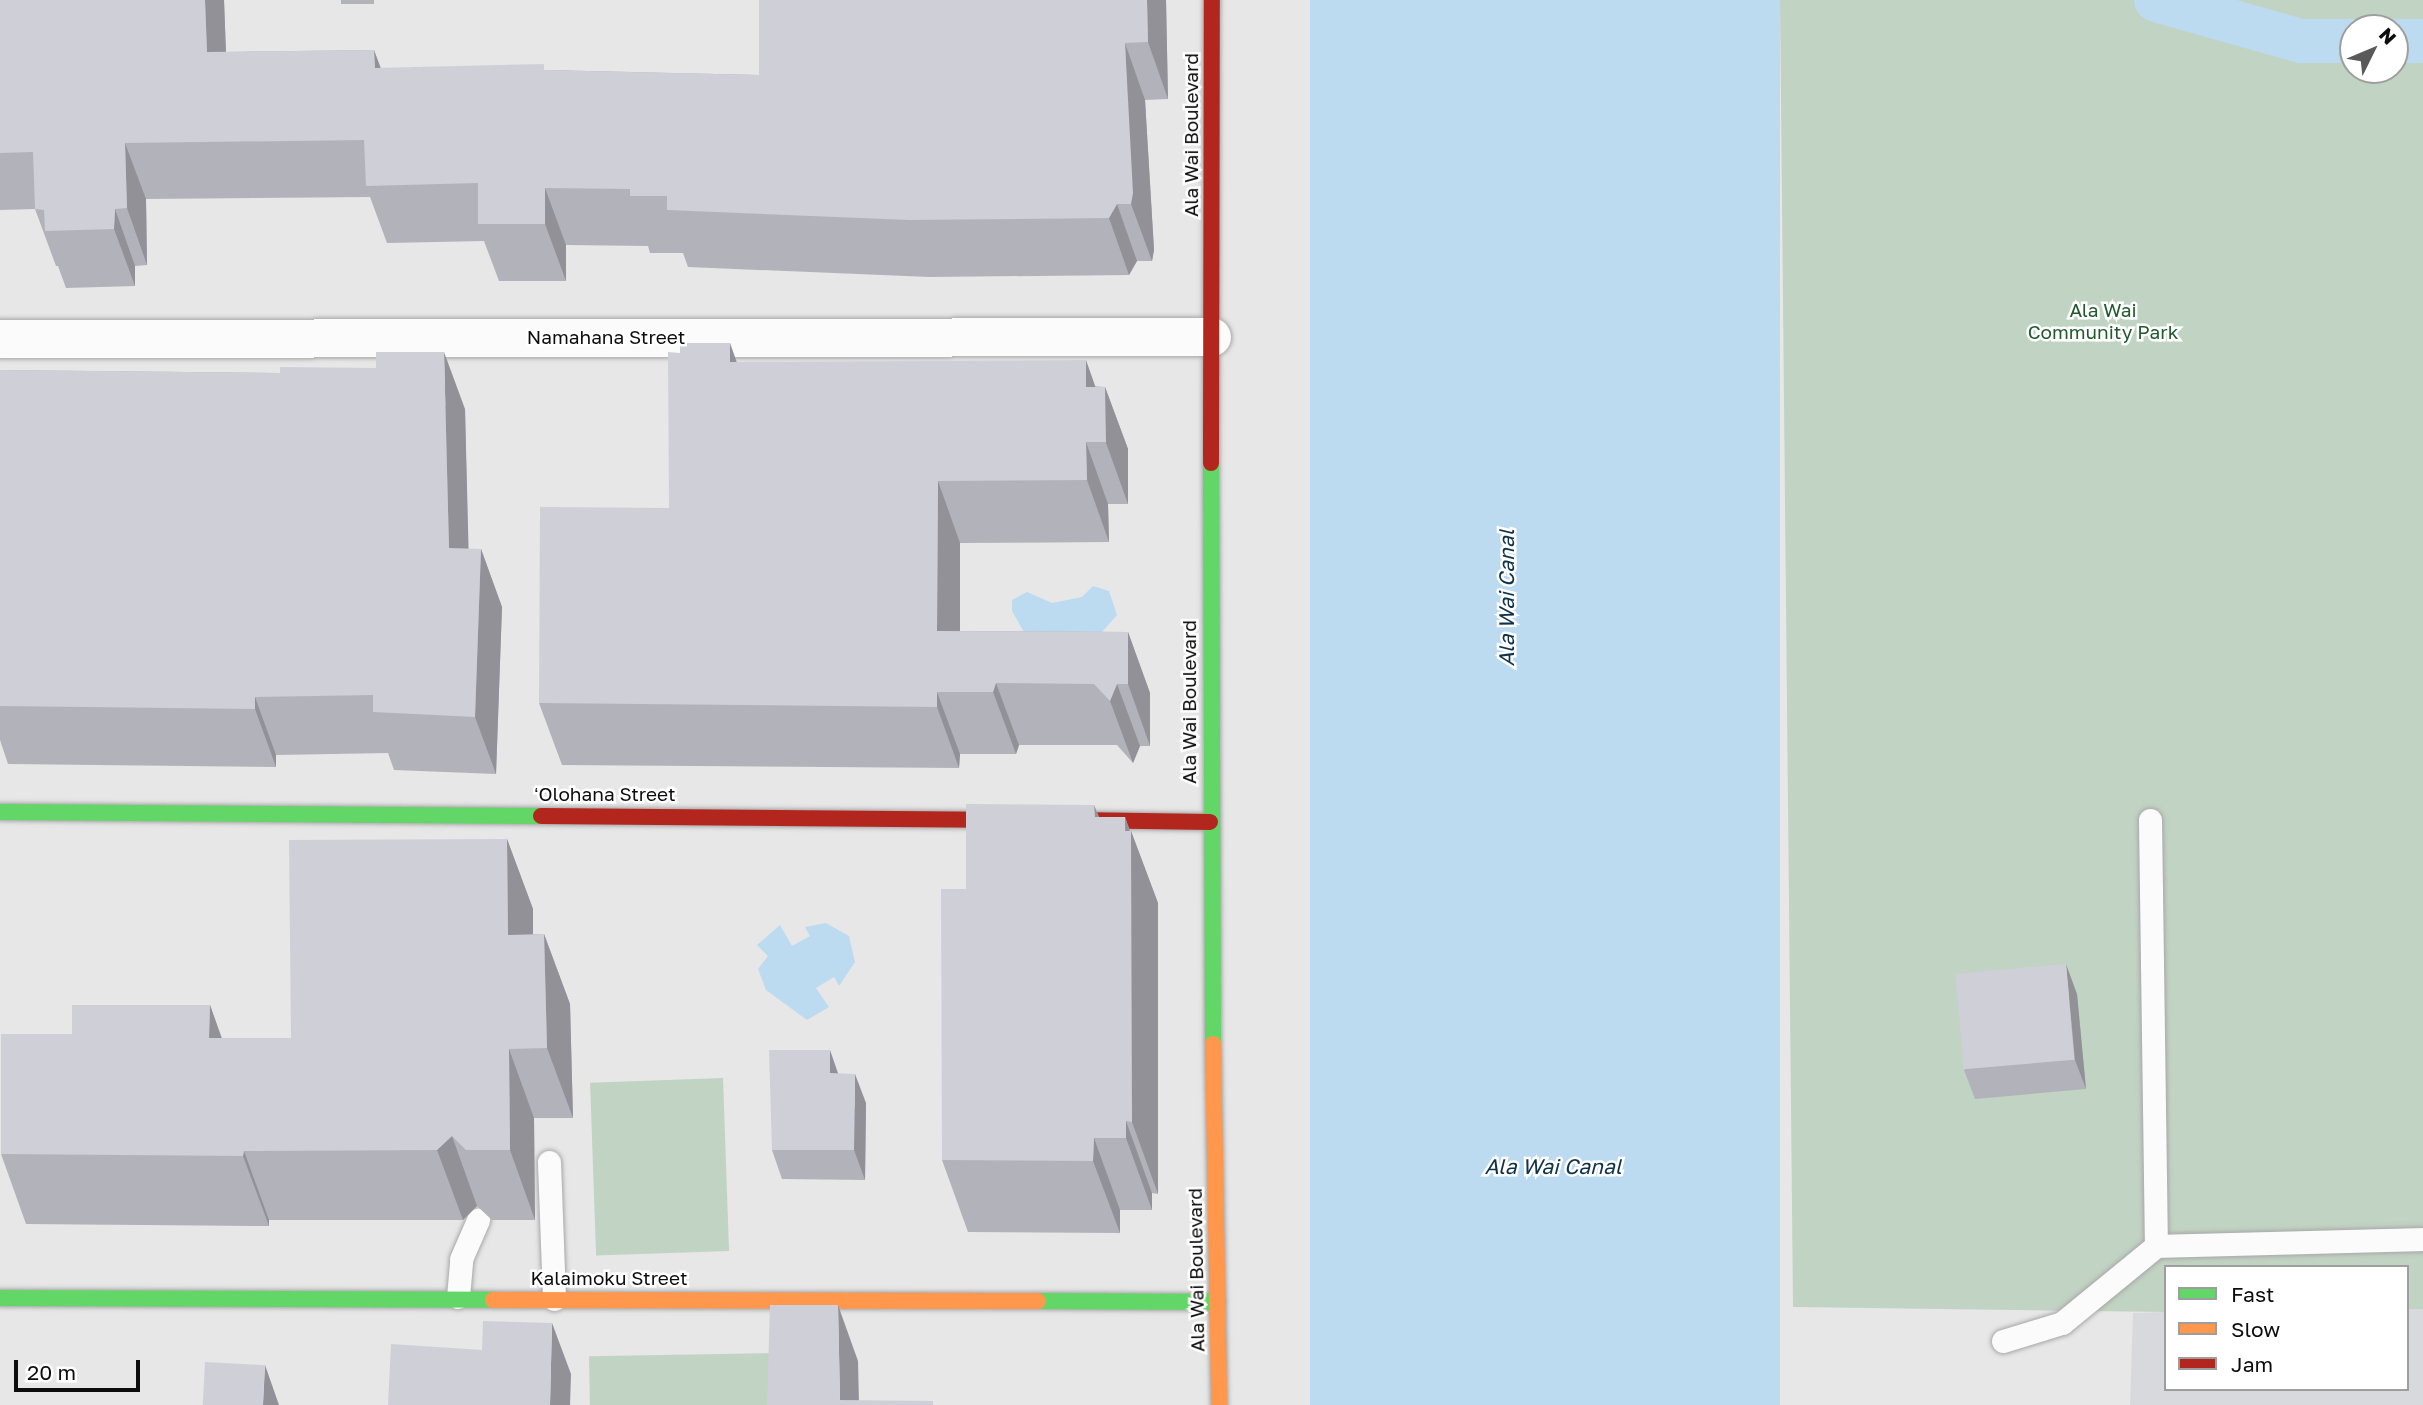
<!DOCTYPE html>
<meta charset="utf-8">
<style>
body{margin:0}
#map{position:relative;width:2423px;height:1405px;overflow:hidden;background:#e7e7e7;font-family:"Golos Text",sans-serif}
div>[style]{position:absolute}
.built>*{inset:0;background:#d8d9dd}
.green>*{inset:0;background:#c1d3c3;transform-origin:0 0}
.water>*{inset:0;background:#bcdaf0;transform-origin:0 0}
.canal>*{height:44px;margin:-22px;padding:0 22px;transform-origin:22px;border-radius:22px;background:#bcdaf0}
.roads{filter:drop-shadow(0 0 2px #a8a8a8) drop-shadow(0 0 2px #a8a8a8)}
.lane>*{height:23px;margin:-11.5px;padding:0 11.5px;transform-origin:11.5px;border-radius:11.5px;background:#fbfbfb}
.street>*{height:38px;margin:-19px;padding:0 19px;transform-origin:19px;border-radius:19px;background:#fbfbfb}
.fast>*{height:16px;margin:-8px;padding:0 8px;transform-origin:8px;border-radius:8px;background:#63d668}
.slow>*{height:16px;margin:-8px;padding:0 8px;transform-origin:8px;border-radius:8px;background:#ff974d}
.jam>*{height:16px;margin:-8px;padding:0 8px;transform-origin:8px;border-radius:8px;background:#b3261e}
.wall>*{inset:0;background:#b2b2ba;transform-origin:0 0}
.shaded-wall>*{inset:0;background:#919197}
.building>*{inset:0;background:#cfcfd8;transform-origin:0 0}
span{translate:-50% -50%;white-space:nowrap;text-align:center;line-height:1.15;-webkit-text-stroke:5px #fff;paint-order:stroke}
.street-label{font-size:19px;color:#0d0d0e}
.park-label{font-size:19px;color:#225a2e}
.water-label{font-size:21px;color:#103349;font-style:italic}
.legend{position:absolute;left:2164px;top:1265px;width:245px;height:126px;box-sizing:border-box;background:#fff;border:2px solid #9e9e9f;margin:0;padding:9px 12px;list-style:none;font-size:21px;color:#0d0d0e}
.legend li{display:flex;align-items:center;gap:14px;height:35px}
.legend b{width:35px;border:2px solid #9e9e9f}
.north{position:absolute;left:2339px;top:14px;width:70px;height:70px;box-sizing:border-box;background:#fff;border:2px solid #9e9e9f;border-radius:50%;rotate:47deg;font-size:19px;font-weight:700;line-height:28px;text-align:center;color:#0d0d0e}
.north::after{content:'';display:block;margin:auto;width:24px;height:32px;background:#59595a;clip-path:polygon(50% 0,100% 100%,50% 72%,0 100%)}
.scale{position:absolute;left:14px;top:1360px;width:126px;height:32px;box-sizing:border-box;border:4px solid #0d0d0e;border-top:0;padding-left:9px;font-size:21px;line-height:24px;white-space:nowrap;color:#0d0d0e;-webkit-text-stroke:5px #fff;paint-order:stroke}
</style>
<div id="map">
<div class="built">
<div style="clip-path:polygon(2407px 1309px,2423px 1309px,2423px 1405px,2130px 1405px,2133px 1313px,2166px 1312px,2166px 1389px,2407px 1389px)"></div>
</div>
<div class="green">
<div style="clip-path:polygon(evenodd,1780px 0,2423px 0,2423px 1309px,2407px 1309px,2407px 1267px,2166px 1267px,2166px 1312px,1793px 1307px,1780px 0,2353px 28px,2395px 28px,2395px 70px,2353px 70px,2353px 28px)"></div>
<div style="left:723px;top:1078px;width:173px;height:133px;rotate:88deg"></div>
<div style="left:775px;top:1353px;width:52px;height:186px;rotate:89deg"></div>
</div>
<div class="water">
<div style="left:1310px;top:0;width:470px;height:1405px"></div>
<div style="clip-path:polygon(1093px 586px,1109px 591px,1117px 615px,1102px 632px,1025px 634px,1012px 611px,1012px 600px,1027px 592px,1052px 603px,1082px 597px)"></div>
<div style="clip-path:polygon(826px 923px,849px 936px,855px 962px,839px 986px,834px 977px,816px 988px,829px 1007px,807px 1020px,766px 990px,758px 969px,768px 956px,757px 945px,780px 925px,792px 946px,810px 936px,805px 927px)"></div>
</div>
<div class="canal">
<div style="left:2156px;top:0;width:151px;rotate:15.8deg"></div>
<div style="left:2301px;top:41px;width:52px"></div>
<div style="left:2395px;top:41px;width:28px"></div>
</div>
<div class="roads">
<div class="lane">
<div style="left:2150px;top:820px;width:426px;rotate:89.2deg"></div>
<div style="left:2156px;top:1246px;width:267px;rotate:-1.5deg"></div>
<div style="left:549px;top:1162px;width:137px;rotate:87.9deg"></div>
<div style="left:458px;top:1297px;width:38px;rotate:-85deg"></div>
<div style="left:461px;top:1259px;width:43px;rotate:-66.4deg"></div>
<div style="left:2003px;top:1341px;width:62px;rotate:-17deg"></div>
<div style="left:2062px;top:1323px;width:122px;rotate:-39.3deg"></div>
</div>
<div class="street">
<div style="left:0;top:339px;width:1212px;rotate:-0.09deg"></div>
</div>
<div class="fast">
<div style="left:1211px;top:463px;width:581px;rotate:89.8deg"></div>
<div style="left:0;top:812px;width:541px;rotate:0.42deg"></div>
<div style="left:0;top:1298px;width:493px;rotate:0.2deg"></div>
<div style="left:1038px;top:1301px;width:180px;rotate:0.3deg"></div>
</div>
<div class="slow">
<div style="left:1213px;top:1044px;width:361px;rotate:89deg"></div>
<div style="left:493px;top:1300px;width:545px;rotate:0.11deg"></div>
</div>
<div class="jam">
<div style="left:1211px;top:463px;width:463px;rotate:-89.9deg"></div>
<div style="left:541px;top:816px;width:478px;rotate:0.5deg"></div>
<div style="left:1075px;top:820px;width:135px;rotate:0.8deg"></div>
</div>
</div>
<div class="wall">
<div style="clip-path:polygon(0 0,224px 0,226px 52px,374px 50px,380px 68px,546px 70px,759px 75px,759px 0,1166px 0,1168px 99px,1145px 100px,1154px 250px,1152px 261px,1137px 261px,1129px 275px,930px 277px,688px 267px,683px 253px,650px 253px,648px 246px,566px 245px,566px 281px,499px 281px,484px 241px,387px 243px,370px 197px,146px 199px,147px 265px,135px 266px,135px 286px,66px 288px,58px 266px,56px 266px,35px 209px,0 210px)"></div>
<div style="left:341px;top:0;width:33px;height:4px"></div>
<div style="clip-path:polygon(680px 353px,736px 362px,1105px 387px,1128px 449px,1128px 504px,1108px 504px,1109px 542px,960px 543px,960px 631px,1128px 632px,1150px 693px,1150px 746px,1140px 746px,1133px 763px,1117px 745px,1019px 745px,1016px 754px,960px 754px,959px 768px,562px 765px,539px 703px,669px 508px)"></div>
<div style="clip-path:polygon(0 370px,280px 373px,465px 409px,468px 549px,481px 549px,502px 607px,496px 774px,394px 770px,388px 753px,276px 755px,276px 767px,8px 764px,0 740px)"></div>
<div style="clip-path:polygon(1094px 805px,1099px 817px,1125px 817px,1130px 831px,1131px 831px,1158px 903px,1158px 1194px,1152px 1193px,1152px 1210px,1120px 1210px,1120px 1233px,968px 1232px,942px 1160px,966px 889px)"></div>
<div style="clip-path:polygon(507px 839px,533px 909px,533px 934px,544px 934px,570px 1004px,573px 1118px,534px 1118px,535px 1220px,492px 1220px,477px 1206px,463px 1220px,269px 1220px,269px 1226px,26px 1224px,1px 1154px,72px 1034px,210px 1005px,221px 1038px,291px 1038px)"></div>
<div style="clip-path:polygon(2077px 994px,2086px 1089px,1975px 1099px,1964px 1070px)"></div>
<div style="clip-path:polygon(866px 1103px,865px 1180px,782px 1179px,772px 1150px)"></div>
</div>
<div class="shaded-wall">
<div style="clip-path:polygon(205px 0,224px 0,228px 109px,207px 52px)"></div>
<div style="clip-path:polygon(1147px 0,1166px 0,1168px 99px,1148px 42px)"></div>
<div style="clip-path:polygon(1125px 43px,1145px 100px,1154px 250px,1152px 261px,1131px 204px)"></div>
<div style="clip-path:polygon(374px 50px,395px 106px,375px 68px)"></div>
<div style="clip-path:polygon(125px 143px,146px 199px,147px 265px,127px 208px)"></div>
<div style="clip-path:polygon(545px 188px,566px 245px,566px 281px,545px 224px)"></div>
<div style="clip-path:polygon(1117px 204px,1137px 261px,1129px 275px,1109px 218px)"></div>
<div style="clip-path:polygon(115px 209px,135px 266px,135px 286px,114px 229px)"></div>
<div style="clip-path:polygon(730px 343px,752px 405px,730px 362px)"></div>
<div style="clip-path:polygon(444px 352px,465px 409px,470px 606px,449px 548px)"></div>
<div style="clip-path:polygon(1086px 360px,1105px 414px,1105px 387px,1128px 449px,1128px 504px,1086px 387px)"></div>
<div style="clip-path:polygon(1086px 442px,1108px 504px,1109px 542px,1087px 480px)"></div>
<div style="clip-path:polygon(938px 481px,960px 543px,960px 692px,937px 631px)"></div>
<div style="clip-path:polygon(481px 549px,502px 607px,496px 774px,475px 717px)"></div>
<div style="clip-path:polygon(1128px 632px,1150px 693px,1150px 746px,1128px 684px)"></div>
<div style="clip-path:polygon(996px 683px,1019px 745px,1016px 754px,993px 692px)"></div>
<div style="clip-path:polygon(1117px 684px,1140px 746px,1133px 763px,1110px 701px)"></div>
<div style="clip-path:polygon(937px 692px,960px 754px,959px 768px,937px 707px)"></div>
<div style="clip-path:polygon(255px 697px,276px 755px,276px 767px,255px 709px)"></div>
<div style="clip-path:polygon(1094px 805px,1121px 877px,1095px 817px)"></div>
<div style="clip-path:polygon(1125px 817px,1131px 835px,1131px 831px,1158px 903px,1158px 1194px,1132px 1122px)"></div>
<div style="clip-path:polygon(507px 839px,533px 909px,533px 1005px,508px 935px)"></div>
<div style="clip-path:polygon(544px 934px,570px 1004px,573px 1118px,547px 1048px)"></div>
<div style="clip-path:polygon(2066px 964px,2077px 994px,2086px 1089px,2075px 1060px)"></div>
<div style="clip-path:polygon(210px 1005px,235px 1075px,209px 1038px)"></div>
<div style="clip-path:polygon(509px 1049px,534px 1118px,535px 1220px,510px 1150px)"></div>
<div style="clip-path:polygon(830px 1050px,840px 1079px,830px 1073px)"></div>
<div style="clip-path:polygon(855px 1074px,866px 1103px,865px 1180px,854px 1150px)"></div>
<div style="clip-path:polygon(1126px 1121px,1152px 1193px,1152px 1210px,1126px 1138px)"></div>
<div style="clip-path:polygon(452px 1136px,477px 1206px,463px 1220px,437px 1150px)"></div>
<div style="clip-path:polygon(1094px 1138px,1120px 1210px,1120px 1233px,1093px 1161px)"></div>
<div style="clip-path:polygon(244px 1151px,269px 1220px,269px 1226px,243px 1156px)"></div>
<div style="clip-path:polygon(838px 1305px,858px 1361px,859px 1405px,840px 1400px)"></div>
<div style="clip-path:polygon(552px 1323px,571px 1374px,570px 1405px,550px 1405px)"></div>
<div style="clip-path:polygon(265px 1365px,279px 1405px,263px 1405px)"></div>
</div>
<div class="building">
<div style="clip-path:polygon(0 0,205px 0,207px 52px,374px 50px,375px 68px,544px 64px,544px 70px,759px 75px,759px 0,1147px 0,1148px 42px,1125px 43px,1133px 193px,1131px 204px,1117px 204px,1109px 218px,909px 220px,667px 210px,667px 196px,630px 196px,630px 189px,545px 188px,545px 224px,478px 224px,478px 183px,366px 186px,364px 140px,125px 143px,127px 208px,115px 209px,114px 229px,45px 231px,44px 210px,35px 209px,33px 152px,0 153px)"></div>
<div style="clip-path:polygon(680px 343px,730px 343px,730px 362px,1086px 360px,1086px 387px,1105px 387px,1106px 442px,1086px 442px,1087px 480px,938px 481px,937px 631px,1128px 632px,1128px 684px,1117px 684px,1110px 701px,1094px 684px,996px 683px,993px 692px,937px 692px,937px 707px,539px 703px,540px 507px,669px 508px,668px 352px,680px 353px)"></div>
<div style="clip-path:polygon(376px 352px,444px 352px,449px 548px,481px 549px,475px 717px,373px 712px,373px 695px,255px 697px,255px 709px,0 706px,0 370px,280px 373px,280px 367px,376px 368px)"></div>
<div style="clip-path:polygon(966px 804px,1094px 805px,1095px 817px,1125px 817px,1125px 831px,1131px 831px,1132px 1122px,1126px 1121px,1126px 1138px,1094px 1138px,1093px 1161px,942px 1160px,941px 889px,966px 889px)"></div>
<div style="clip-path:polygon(507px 839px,508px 935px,544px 934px,547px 1048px,509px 1049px,510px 1150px,466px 1150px,452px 1136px,437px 1150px,244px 1151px,243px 1156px,1px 1154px,1px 1034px,72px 1034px,72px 1005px,210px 1005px,209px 1038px,291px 1038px,289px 840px)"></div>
<div style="left:2066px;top:964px;width:96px;height:111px;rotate:85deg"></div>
<div style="clip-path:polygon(769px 1050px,830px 1050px,830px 1073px,855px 1074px,854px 1150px,772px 1150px)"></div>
<div style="clip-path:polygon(770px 1305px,838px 1305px,840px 1400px,933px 1401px,933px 1405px,767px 1405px)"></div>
<div style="clip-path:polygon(483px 1321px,552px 1323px,550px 1405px,388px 1405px,391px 1344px,482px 1350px)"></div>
<div style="left:205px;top:1362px;width:60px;height:43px;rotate:3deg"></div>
</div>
<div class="street-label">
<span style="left:1191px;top:135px;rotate:-90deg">Ala Wai Boulevard</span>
<span style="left:606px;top:337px">Namahana Street</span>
<span style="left:1189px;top:702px;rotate:-90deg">Ala Wai Boulevard</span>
<span style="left:605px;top:794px">ʻOlohana Street</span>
<span style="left:1196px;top:1270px;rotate:-91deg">Ala Wai Boulevard</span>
<span style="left:609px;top:1278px">Kalaimoku Street</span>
</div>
<div class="park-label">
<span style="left:2103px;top:321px">Ala Wai<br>Community Park</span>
</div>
<div class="water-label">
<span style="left:1506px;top:598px;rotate:-90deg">Ala Wai Canal</span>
<span style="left:1553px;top:1166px">Ala Wai Canal</span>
</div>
<ul class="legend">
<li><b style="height:9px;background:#63d668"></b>Fast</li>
<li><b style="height:9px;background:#ff974d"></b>Slow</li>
<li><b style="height:9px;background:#b3261e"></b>Jam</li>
</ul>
<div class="north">N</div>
<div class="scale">20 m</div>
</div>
